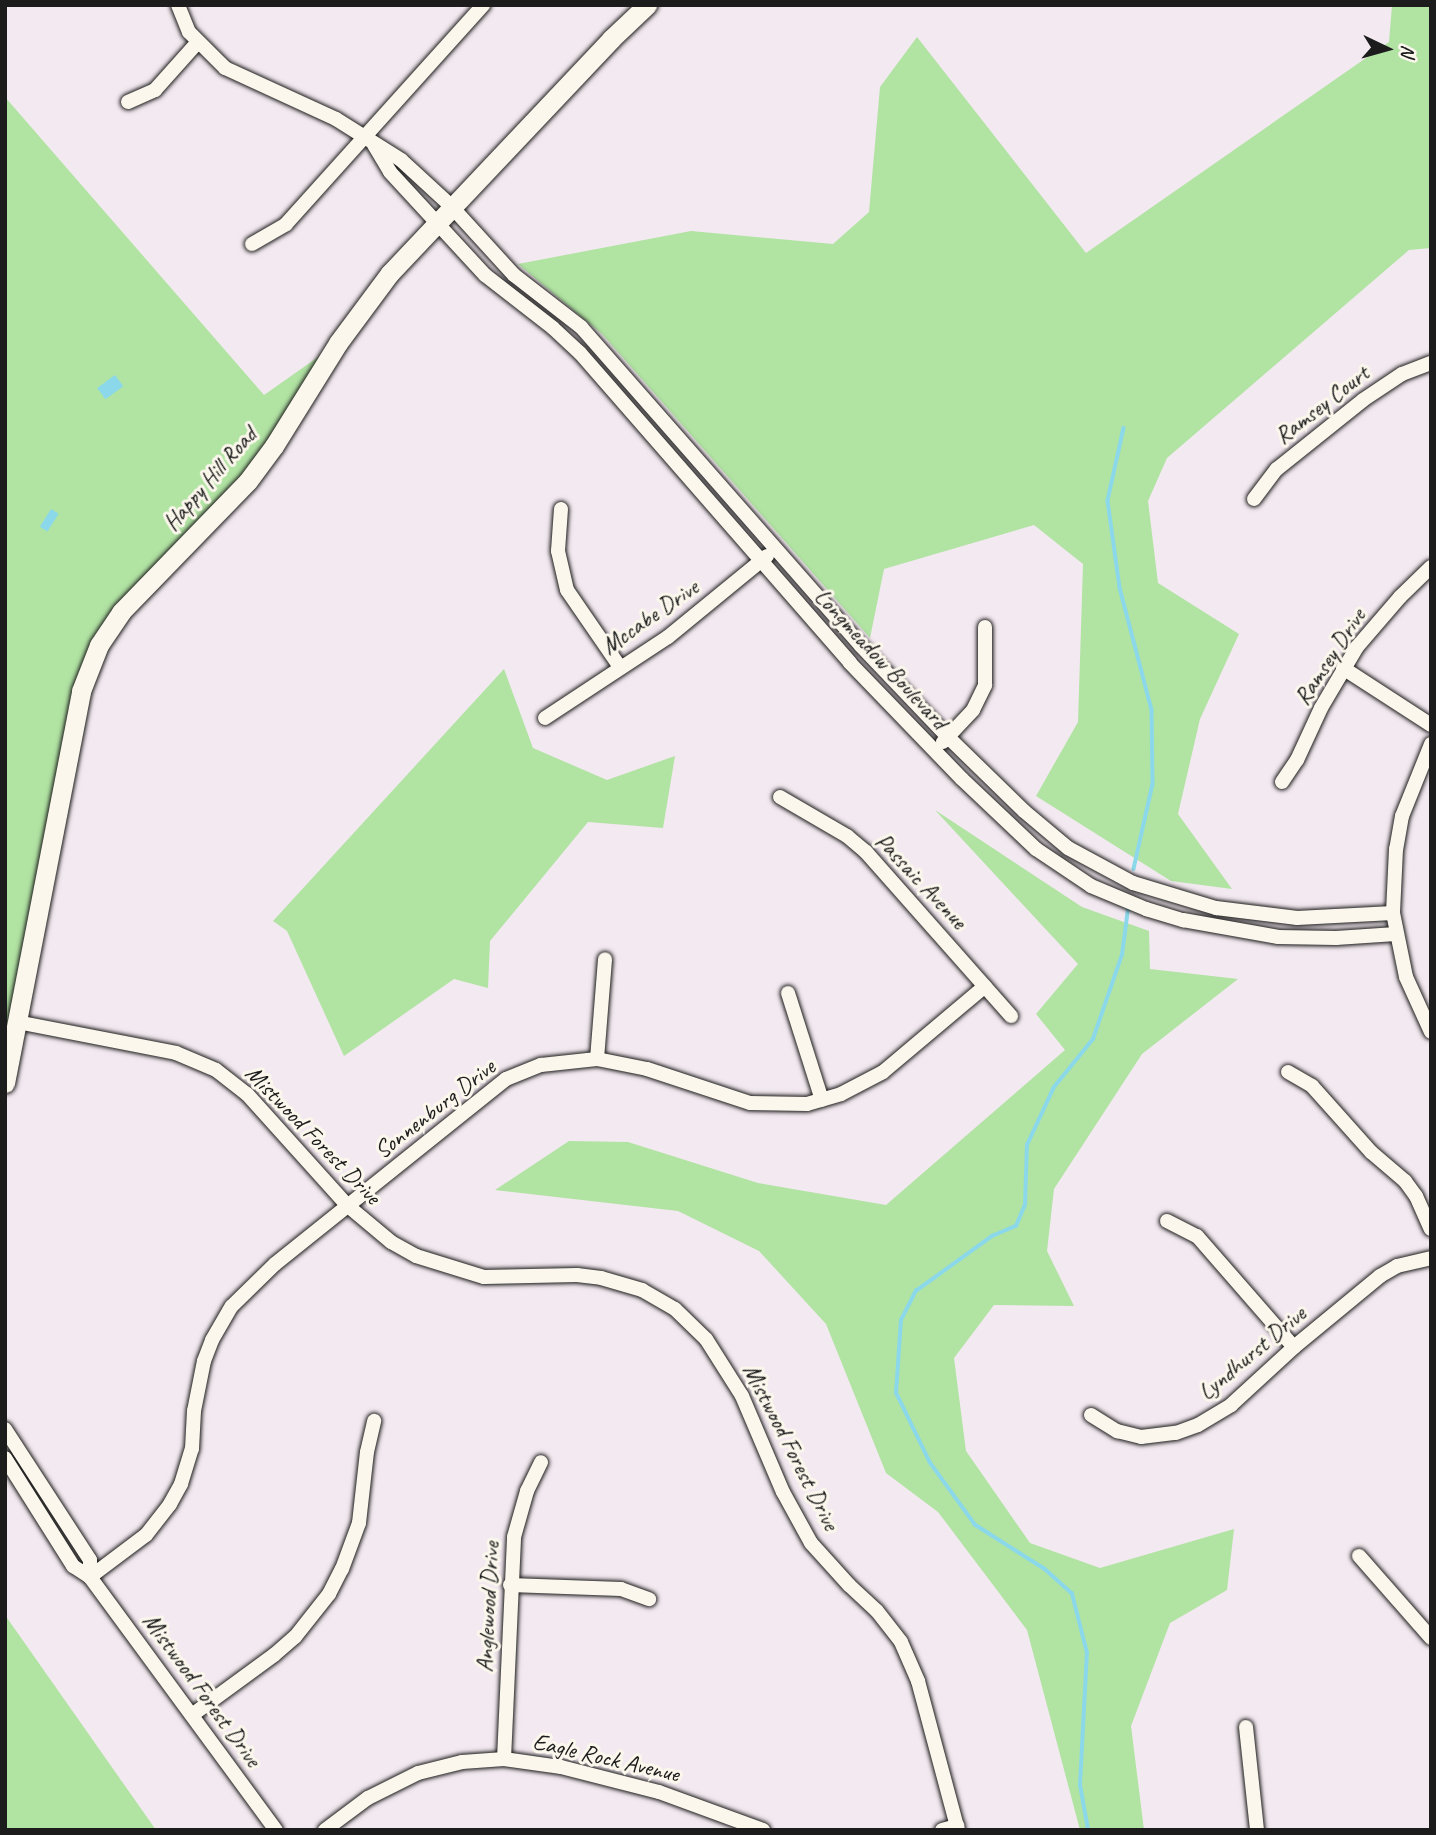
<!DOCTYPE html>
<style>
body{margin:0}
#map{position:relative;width:1436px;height:1835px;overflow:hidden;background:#f3e9f0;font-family:Caveat,sans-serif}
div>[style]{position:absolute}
.green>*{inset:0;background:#b1e3a3}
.water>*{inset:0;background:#8bd8ea;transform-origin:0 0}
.stream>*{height:3.5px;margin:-1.75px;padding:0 1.75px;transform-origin:1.75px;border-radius:1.75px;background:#8bd8ea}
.roads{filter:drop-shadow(0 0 2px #1c1c1c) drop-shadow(0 0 2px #1c1c1c)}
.street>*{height:14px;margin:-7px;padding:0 7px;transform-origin:7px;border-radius:7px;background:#fbf7ec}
.secondary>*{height:19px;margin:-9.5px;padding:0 9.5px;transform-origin:9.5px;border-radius:9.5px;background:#fbf7ec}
span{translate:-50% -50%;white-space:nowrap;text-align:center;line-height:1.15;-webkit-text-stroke:6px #fbf7ec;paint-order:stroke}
.street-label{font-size:24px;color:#1c1c1c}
.frame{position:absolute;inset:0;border:7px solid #1c1c1c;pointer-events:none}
.north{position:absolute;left:1352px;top:14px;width:70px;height:70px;-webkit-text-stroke:5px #fbf7ec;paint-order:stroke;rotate:95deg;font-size:19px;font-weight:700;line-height:28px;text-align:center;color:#1c1c1c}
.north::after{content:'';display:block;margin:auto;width:24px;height:32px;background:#1c1c1c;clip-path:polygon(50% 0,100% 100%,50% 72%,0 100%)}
</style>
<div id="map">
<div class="green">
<div style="clip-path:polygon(1392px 5px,1431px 5px,1431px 248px,1409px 250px,1167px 458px,1148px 501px,1158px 583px,1239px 634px,1200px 719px,1178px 814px,1232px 889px,1171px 881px,1036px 796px,1078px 722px,1083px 564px,1034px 525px,884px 569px,870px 638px,602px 334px,518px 264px,691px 231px,833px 244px,869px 212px,880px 87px,917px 37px,1086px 253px,1389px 42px)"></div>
<div style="clip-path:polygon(5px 97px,264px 395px,338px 343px,293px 415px,99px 645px,5px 1083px)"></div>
<div style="clip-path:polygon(504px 669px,533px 748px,607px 780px,675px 756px,663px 828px,588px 822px,490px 941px,488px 988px,454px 979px,344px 1056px,287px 931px,273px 921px)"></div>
<div style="clip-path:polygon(935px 810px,1082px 907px,1149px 931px,1150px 969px,1238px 979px,1142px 1054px,1054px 1189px,1047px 1251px,1074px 1306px,994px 1305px,954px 1358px,966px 1451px,1030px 1543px,1100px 1568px,1234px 1529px,1227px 1590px,1170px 1623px,1131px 1726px,1144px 1830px,1080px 1830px,1027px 1630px,938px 1512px,886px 1473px,826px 1324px,759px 1251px,678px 1211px,495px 1190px,569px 1141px,628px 1142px,758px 1183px,886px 1205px,1065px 1050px,1036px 1014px,1078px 964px)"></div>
<div style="clip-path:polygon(5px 1615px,156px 1830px,5px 1830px)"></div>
</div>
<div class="water">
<div style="left:115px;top:375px;width:14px;height:22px;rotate:54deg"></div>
<div style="left:51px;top:509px;width:9px;height:21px;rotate:32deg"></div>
</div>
<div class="stream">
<div style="left:1124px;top:428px;width:75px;rotate:102.4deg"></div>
<div style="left:1108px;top:501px;width:88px;rotate:82.1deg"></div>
<div style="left:1120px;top:588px;width:126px;rotate:75.3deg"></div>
<div style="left:1152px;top:710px;width:74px;rotate:89.2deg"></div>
<div style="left:1153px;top:784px;width:87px;rotate:102.6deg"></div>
<div style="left:1088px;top:1830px;width:46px;rotate:-100.1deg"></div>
<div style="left:1080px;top:1785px;width:132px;rotate:-87deg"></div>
<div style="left:1087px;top:1653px;width:61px;rotate:-104.3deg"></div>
<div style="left:1072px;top:1594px;width:38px;rotate:-138deg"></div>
<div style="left:1044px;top:1569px;width:82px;rotate:-147.5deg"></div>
<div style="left:975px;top:1525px;width:77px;rotate:-126deg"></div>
<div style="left:930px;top:1463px;width:78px;rotate:-115.9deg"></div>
<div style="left:896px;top:1393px;width:73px;rotate:-86.1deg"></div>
<div style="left:901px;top:1320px;width:33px;rotate:-63deg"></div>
<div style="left:916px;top:1291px;width:94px;rotate:-35.9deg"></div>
<div style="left:992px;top:1236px;width:26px;rotate:-23deg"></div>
<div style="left:1016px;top:1226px;width:23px;rotate:-67deg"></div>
<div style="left:1025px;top:1205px;width:60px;rotate:-88.1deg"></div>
<div style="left:1027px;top:1145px;width:64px;rotate:-65deg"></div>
<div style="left:1054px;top:1087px;width:62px;rotate:-50.9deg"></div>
<div style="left:1093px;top:1039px;width:89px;rotate:-71deg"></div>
<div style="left:1122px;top:955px;width:46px;rotate:-82.6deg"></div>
</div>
<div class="roads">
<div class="street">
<div style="left:178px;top:5px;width:29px;rotate:68deg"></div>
<div style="left:189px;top:32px;width:51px;rotate:45deg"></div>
<div style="left:225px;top:68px;width:122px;rotate:24.7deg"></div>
<div style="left:336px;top:119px;width:77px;rotate:32.2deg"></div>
<div style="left:401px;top:160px;width:68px;rotate:42.6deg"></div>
<div style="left:451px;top:206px;width:93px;rotate:47.6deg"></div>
<div style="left:514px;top:275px;width:85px;rotate:37.8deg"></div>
<div style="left:581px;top:327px;width:424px;rotate:48.7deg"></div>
<div style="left:861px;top:646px;width:126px;rotate:46.3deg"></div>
<div style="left:948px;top:737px;width:106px;rotate:44.2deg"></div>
<div style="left:1024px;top:811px;width:57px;rotate:40.1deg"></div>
<div style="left:1068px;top:848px;width:74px;rotate:28.3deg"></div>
<div style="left:1133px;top:883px;width:87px;rotate:16.8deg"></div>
<div style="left:1216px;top:908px;width:82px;rotate:7deg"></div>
<div style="left:1297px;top:918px;width:96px;rotate:-3deg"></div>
<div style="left:128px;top:102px;width:30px;rotate:-24deg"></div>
<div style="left:155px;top:90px;width:63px;rotate:-48.2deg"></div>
<div style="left:374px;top:145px;width:31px;rotate:59deg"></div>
<div style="left:390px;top:172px;width:140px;rotate:47.3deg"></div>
<div style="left:485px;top:275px;width:86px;rotate:37.9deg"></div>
<div style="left:553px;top:328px;width:37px;rotate:43deg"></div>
<div style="left:580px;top:353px;width:411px;rotate:48.9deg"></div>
<div style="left:850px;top:663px;width:161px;rotate:46deg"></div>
<div style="left:962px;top:779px;width:102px;rotate:43.4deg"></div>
<div style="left:1036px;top:849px;width:66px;rotate:33.9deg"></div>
<div style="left:1091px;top:886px;width:60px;rotate:22.7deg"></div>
<div style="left:1146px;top:909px;width:39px;rotate:17deg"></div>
<div style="left:1183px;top:920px;width:97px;rotate:10.1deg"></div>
<div style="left:1278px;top:937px;width:58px;rotate:1deg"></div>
<div style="left:1336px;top:938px;width:60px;rotate:-3.8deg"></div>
<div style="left:252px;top:244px;width:39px;rotate:-30deg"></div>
<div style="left:286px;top:224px;width:295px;rotate:-48deg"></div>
<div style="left:1254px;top:499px;width:38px;rotate:-53deg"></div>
<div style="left:1277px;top:469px;width:110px;rotate:-38.7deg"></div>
<div style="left:1363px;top:400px;width:47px;rotate:-33.7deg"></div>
<div style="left:1402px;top:374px;width:31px;rotate:-21deg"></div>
<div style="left:561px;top:509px;width:42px;rotate:94.1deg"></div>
<div style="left:558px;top:551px;width:40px;rotate:77deg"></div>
<div style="left:567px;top:590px;width:93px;rotate:55.5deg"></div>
<div style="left:1343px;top:668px;width:105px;rotate:32.9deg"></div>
<div style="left:545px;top:718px;width:147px;rotate:-33.4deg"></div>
<div style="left:668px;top:637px;width:128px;rotate:-39.3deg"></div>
<div style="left:943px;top:742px;width:44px;rotate:-46.8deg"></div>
<div style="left:973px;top:710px;width:28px;rotate:-64deg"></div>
<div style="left:985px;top:685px;width:58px;rotate:-90deg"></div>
<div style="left:1431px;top:744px;width:78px;rotate:111.9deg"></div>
<div style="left:1402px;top:816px;width:34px;rotate:100deg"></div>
<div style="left:1396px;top:849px;width:64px;rotate:92.7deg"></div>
<div style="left:1393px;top:913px;width:65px;rotate:78.5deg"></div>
<div style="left:1406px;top:977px;width:60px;rotate:65.6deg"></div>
<div style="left:1282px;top:782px;width:27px;rotate:-56deg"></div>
<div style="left:1297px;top:760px;width:57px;rotate:-65.2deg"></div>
<div style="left:1321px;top:708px;width:71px;rotate:-59.5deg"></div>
<div style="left:1357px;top:647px;width:66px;rotate:-49.3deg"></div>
<div style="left:1400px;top:597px;width:43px;rotate:-44.1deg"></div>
<div style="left:780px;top:797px;width:78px;rotate:30.2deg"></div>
<div style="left:847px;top:836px;width:25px;rotate:40deg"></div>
<div style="left:866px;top:852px;width:219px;rotate:48.5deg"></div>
<div style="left:788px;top:993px;width:112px;rotate:72.4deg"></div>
<div style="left:17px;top:1022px;width:162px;rotate:11deg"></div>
<div style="left:176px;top:1053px;width:43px;rotate:23deg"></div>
<div style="left:216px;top:1070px;width:39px;rotate:38deg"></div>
<div style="left:247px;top:1094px;width:151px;rotate:48deg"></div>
<div style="left:348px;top:1206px;width:56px;rotate:39.9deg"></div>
<div style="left:391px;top:1242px;width:29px;rotate:29deg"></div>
<div style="left:416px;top:1256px;width:71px;rotate:17.2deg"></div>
<div style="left:484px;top:1277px;width:93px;rotate:-1.2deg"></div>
<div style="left:577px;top:1275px;width:24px;rotate:7deg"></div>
<div style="left:601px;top:1278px;width:43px;rotate:16.3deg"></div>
<div style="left:642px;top:1290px;width:38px;rotate:30deg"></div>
<div style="left:675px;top:1309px;width:43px;rotate:44.1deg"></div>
<div style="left:706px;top:1339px;width:67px;rotate:57.7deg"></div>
<div style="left:742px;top:1396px;width:104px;rotate:66.9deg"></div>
<div style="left:783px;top:1492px;width:58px;rotate:61.2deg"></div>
<div style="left:811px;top:1543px;width:57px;rotate:47.9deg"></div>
<div style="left:849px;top:1585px;width:38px;rotate:43deg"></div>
<div style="left:877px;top:1611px;width:39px;rotate:52deg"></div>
<div style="left:901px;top:1642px;width:43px;rotate:66.4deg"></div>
<div style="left:918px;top:1681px;width:154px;rotate:75deg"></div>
<div style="left:597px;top:1059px;width:100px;rotate:-85.4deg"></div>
<div style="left:1288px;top:1072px;width:28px;rotate:30deg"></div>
<div style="left:1312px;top:1086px;width:89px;rotate:48.2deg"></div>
<div style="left:1371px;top:1152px;width:45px;rotate:40.5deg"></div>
<div style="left:1405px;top:1181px;width:19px;rotate:54deg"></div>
<div style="left:1416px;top:1196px;width:36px;rotate:66deg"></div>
<div style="left:1167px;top:1221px;width:34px;rotate:27deg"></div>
<div style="left:1197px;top:1236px;width:147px;rotate:48.9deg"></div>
<div style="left:1091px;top:1415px;width:31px;rotate:32deg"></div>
<div style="left:1117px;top:1431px;width:25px;rotate:14deg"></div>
<div style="left:1141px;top:1437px;width:35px;rotate:-7deg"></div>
<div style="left:1176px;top:1433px;width:23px;rotate:-20deg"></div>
<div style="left:1198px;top:1425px;width:39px;rotate:-31deg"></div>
<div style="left:1231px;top:1405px;width:86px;rotate:-42.6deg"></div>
<div style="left:1294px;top:1347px;width:112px;rotate:-39.5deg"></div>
<div style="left:1380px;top:1276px;width:20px;rotate:-30deg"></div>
<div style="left:1397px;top:1266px;width:35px;rotate:-13deg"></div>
<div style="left:5px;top:1429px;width:156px;rotate:57deg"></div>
<div style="left:90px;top:1560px;width:17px;rotate:90deg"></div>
<div style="left:5px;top:1458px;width:128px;rotate:57.8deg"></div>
<div style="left:73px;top:1566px;width:20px;rotate:33deg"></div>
<div style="left:90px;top:1577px;width:314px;rotate:53.7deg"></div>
<div style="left:1359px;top:1556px;width:109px;rotate:48.7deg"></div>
<div style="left:90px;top:1577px;width:70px;rotate:-36.9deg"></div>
<div style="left:146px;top:1535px;width:39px;rotate:-52deg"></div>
<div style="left:170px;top:1504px;width:23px;rotate:-61deg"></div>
<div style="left:181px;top:1484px;width:37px;rotate:-73deg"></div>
<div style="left:192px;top:1449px;width:38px;rotate:-87deg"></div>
<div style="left:194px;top:1411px;width:51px;rotate:-78.7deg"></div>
<div style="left:204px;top:1361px;width:22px;rotate:-69deg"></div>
<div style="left:212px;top:1340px;width:39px;rotate:-60deg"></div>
<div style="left:232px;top:1306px;width:60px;rotate:-44.3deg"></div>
<div style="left:275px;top:1264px;width:296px;rotate:-38.7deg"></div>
<div style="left:506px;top:1079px;width:38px;rotate:-22deg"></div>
<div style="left:541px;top:1065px;width:56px;rotate:-6.1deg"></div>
<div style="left:597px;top:1059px;width:51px;rotate:11.3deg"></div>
<div style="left:647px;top:1069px;width:108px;rotate:18.3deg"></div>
<div style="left:750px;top:1103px;width:57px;rotate:1deg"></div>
<div style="left:807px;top:1104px;width:35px;rotate:-16deg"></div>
<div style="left:841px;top:1094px;width:47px;rotate:-27.6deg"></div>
<div style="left:883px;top:1072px;width:133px;rotate:-40.1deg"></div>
<div style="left:510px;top:1585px;width:111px;rotate:2.1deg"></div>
<div style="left:621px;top:1589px;width:30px;rotate:20deg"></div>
<div style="left:192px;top:1715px;width:102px;rotate:-36.2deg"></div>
<div style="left:274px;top:1655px;width:28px;rotate:-41deg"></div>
<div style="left:295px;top:1637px;width:55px;rotate:-51.7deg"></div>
<div style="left:329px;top:1594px;width:28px;rotate:-63deg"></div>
<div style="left:342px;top:1569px;width:49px;rotate:-69.7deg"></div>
<div style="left:359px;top:1523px;width:71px;rotate:-83.6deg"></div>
<div style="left:367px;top:1452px;width:32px;rotate:-77deg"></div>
<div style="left:1246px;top:1727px;width:104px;rotate:83.9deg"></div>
<div style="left:504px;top:1759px;width:222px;rotate:-87.4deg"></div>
<div style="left:514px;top:1537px;width:48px;rotate:-74.2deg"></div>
<div style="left:527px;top:1491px;width:32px;rotate:-64deg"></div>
<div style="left:325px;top:1830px;width:54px;rotate:-36.7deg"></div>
<div style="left:368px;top:1798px;width:56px;rotate:-26.6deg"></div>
<div style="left:418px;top:1773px;width:45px;rotate:-14deg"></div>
<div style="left:462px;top:1762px;width:42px;rotate:-4.1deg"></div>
<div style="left:504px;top:1759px;width:58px;rotate:8deg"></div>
<div style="left:561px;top:1767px;width:101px;rotate:14.3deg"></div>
<div style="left:659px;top:1792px;width:111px;rotate:20.1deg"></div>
<div style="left:942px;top:1830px;width:16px;rotate:-15deg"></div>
</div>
<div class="secondary">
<div style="left:5px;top:1083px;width:399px;rotate:-79deg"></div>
<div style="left:81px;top:691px;width:49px;rotate:-68.6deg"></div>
<div style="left:99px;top:645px;width:40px;rotate:-56deg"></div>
<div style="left:121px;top:612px;width:182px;rotate:-45.9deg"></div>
<div style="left:248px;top:481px;width:44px;rotate:-53.4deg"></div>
<div style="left:274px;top:446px;width:121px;rotate:-58.1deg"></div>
<div style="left:338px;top:343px;width:87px;rotate:-53.4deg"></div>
<div style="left:390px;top:273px;width:322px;rotate:-46.6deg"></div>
<div style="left:611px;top:39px;width:50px;rotate:-43.4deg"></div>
</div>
</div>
<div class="street-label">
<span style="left:1322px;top:405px;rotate:-38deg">Ramsey Court</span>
<span style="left:210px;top:479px;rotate:-49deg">Happy Hill Road</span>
<span style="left:650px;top:617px;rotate:-35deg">Mccabe Drive</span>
<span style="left:1330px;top:657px;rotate:-57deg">Ramsey Drive</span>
<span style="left:881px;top:659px;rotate:47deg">Longmeadow Boulevard</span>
<span style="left:921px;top:881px;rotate:47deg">Passaic Avenue</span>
<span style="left:435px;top:1109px;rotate:-38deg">Sonnenburg Drive</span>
<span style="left:313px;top:1135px;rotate:46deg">Mistwood Forest Drive</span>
<span style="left:1252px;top:1353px;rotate:-40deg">Lyndhurst Drive</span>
<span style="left:791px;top:1447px;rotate:63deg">Mistwood Forest Drive</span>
<span style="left:488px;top:1607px;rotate:-87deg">Anglewood Drive</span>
<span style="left:202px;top:1690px;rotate:54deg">Mistwood Forest Drive</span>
<span style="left:606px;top:1758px;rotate:13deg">Eagle Rock Avenue</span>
</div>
<div class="frame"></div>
<div class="north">N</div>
</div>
